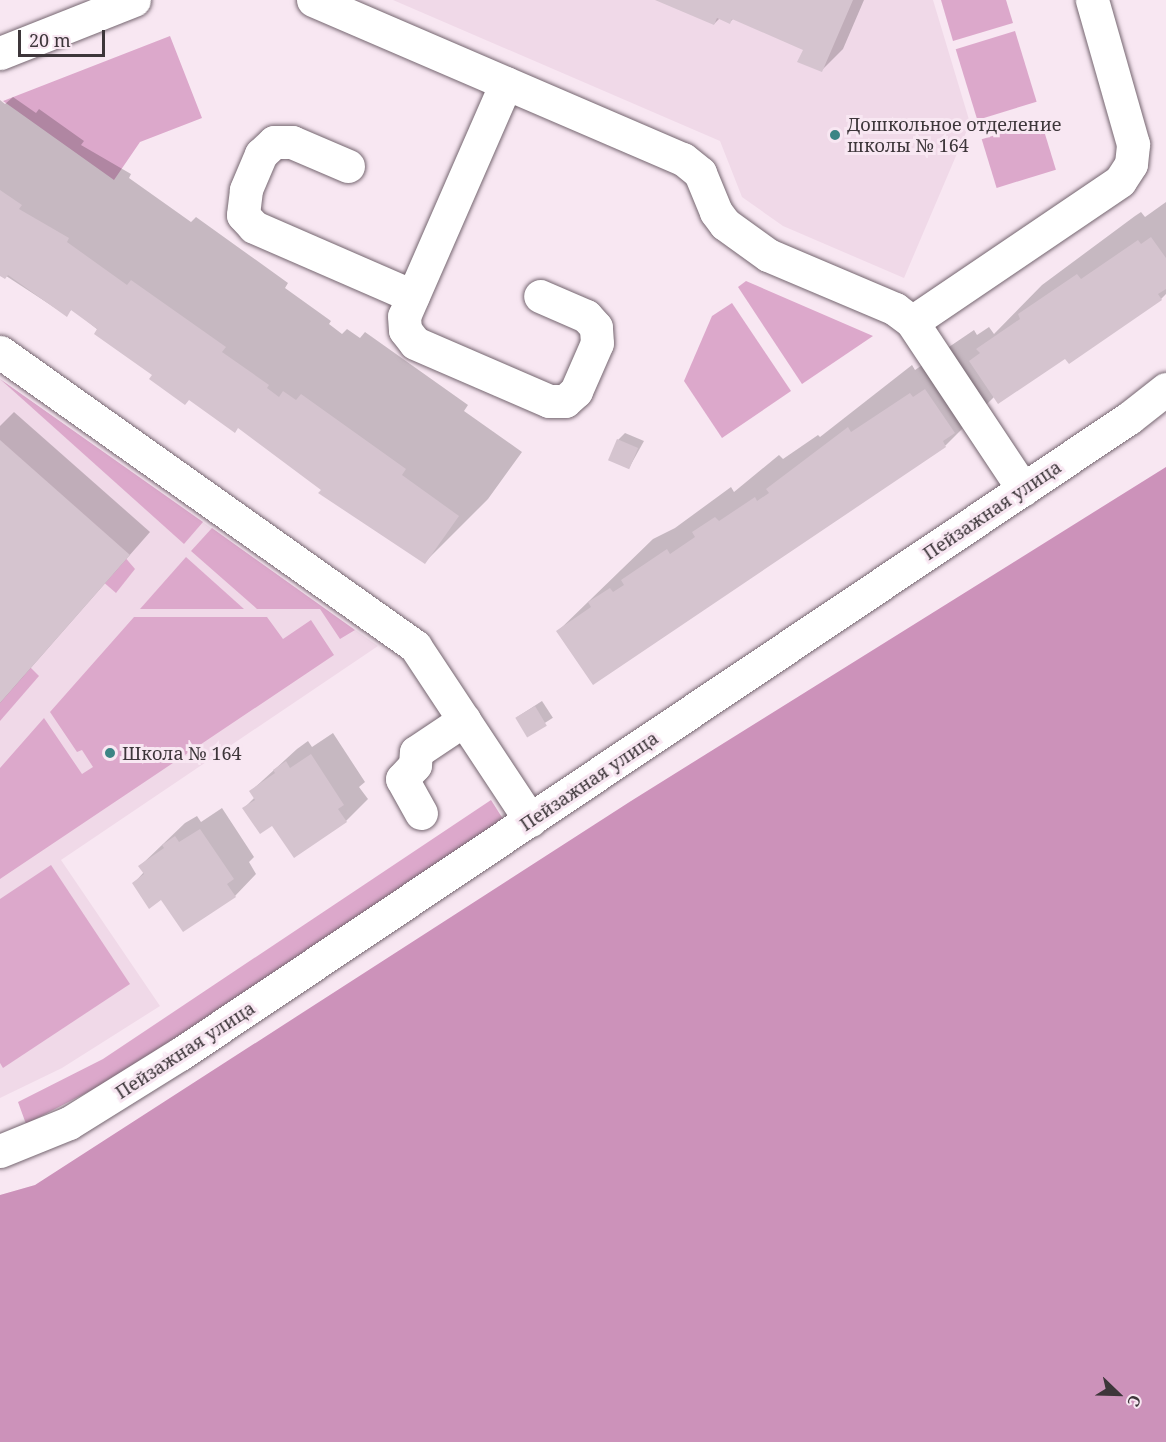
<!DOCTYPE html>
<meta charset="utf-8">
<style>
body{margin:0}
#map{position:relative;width:1166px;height:1442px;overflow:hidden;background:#f8e7f2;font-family:"Noto Serif",serif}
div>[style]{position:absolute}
.built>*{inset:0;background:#f0d9e8}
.green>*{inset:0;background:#dca8cb;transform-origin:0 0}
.forest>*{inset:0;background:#cc92ba}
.shadow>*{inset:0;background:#0003;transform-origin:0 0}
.building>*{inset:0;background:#d5c4cf;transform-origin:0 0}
.roads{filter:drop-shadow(0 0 2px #756670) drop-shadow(0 0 2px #756670)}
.minor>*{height:33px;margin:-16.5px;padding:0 16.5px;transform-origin:16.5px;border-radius:16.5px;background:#fff}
.dots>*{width:16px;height:16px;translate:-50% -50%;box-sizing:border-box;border:3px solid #f8e7f2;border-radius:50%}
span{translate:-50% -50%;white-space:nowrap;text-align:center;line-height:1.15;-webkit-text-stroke:6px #f8e7f2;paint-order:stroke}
.poi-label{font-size:18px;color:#3d363a}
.left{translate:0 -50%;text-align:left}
.street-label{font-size:18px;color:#3d363a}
.north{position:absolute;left:1088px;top:1364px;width:60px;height:60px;-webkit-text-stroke:4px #f8e7f2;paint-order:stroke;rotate:113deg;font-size:16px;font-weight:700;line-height:24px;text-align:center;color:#3d363a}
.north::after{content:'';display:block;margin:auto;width:21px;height:27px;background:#3d363a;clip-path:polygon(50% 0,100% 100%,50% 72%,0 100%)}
.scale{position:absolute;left:18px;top:30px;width:87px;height:27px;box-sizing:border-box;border:3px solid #3d363a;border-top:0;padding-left:8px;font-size:18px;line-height:21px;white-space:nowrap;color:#3d363a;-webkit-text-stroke:4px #f8e7f2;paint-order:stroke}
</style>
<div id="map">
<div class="built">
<div style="clip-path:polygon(393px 0,933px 0,970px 123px,904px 278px,783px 226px,742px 197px,720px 141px)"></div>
<div style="clip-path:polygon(0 379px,378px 646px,61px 860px,160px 1006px,62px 1068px,0 1098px)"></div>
</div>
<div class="green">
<div style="clip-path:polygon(941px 0,1006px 0,1013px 23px,953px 41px)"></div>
<div style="left:1015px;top:31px;width:74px;height:62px;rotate:73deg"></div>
<div style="clip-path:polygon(170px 36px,202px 118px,140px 142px,114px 180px,3px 101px)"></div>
<div style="left:1041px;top:121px;width:51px;height:62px;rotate:73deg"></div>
<div style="clip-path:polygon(746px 281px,873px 336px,802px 384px,738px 287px)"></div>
<div style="clip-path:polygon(732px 303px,791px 391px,722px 438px,684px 381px,712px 316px)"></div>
<div style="clip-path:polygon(0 379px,203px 522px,184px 544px)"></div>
<div style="clip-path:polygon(212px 528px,355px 630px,340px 639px,320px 609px,257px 609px,191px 551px)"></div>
<div style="clip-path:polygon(123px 555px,135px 569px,116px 593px,101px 580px)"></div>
<div style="clip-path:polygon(186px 557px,244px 609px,140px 609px)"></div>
<div style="clip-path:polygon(134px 617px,267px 617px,283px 639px,311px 620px,334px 655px,0 879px,0 768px,44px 718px,82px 774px,93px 767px,82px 750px,77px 752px,50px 712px)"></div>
<div style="clip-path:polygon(28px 665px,39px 676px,0 721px,0 692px)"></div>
<div style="clip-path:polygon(491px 800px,503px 819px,115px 1078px,26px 1124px,18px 1102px,103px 1059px)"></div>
<div style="clip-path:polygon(51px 865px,130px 984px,3px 1068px,0 1063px,0 899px)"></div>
</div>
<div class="forest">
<div style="clip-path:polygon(1166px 467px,1166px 1442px,0 1442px,0 1195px,35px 1185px,631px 801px)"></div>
</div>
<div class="shadow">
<div style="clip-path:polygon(659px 0,864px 0,843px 49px,822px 70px,804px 49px,734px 18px,730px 22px,720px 18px,714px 24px)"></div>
<div style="clip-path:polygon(13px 97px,36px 113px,39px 109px,84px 141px,81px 145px,131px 174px,129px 178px,191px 222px,196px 217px,288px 283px,285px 288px,331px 321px,329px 324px,342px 334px,347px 329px,360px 338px,365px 332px,468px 405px,464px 411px,522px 452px,488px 499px,425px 562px,239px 427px,154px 375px,72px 309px,66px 315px,0 272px,0 100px,5px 104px)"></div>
<div style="clip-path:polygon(1166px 202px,1166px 294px,1161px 299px,994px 397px,946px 445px,593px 683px,558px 631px,653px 539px,675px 528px,731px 487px,734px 492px,779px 455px,783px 459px,818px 435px,820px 437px,912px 365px,915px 370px,974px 330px,977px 335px,989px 327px,994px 334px,1042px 285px,1135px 216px,1141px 212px,1145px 217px)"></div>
<div style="clip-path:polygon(14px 412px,150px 532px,0 703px,0 426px)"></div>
<div style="clip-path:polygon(625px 433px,644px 441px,629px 468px,618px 440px)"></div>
<div style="left:542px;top:701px;width:20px;height:30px;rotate:57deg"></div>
<div style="clip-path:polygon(333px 733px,365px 782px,359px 787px,368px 799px,346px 821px,273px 824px,244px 808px,255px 797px,251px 791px,297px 749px,308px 741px,312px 747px)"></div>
<div style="clip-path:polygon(222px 808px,254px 857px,249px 862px,256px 874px,235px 896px,162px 898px,134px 883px,144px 872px,140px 866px,185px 823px,197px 816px,201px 822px)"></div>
</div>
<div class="building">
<div style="clip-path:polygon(655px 0,853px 0,822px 72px,797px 62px,803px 50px,732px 19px,730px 24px,717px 18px,714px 25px)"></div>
<div style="clip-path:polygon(0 190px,22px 205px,19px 209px,69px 238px,67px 242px,127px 285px,131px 280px,226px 347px,222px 352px,269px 385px,267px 388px,279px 397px,283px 391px,296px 400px,301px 394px,406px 469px,402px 475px,459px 516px,425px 564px,318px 493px,321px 490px,238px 428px,235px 433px,189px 400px,185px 405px,149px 379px,152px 375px,94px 334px,97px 329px,71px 310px,67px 317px,8px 275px,5px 279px,0 276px)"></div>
<div style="clip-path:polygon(1151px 237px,1166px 258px,1166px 289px,1158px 294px,1162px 300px,1069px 364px,1065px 359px,998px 404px,969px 361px,980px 353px,976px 349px,1020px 319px,1018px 314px,1077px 274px,1081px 279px,1138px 240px,1141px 244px)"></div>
<div style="clip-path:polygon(925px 389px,955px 433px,943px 441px,946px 447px,593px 685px,556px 631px,591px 607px,588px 602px,610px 588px,613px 592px,624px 585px,621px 580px,661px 553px,667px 549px,670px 554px,695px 537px,692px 532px,715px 517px,719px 521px,755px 497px,757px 501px,769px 493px,766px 489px,848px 427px,851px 432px,910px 393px,913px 397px)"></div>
<div style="left:617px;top:439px;width:23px;height:23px;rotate:23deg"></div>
<div style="clip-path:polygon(0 440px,130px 555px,0 703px)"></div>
<div style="left:535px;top:706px;width:23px;height:23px;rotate:59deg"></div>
<div style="clip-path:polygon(311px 754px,344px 805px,338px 809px,347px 822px,294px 858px,272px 826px,260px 834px,242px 808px,255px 800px,249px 791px,275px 773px,273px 770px,286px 761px,290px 768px)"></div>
<div style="clip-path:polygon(200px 829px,234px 879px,227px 884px,236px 897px,183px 932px,161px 900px,149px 909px,132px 883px,144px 874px,138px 866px,164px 848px,162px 845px,175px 836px,179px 842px)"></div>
</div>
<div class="roads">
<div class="minor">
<div style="left:313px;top:0;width:403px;rotate:23.3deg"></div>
<div style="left:683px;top:159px;width:22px;rotate:39deg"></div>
<div style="left:700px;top:173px;width:42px;rotate:67.7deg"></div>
<div style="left:716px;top:212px;width:15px;rotate:53deg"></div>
<div style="left:725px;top:224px;width:53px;rotate:35.8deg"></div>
<div style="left:768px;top:255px;width:138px;rotate:23deg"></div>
<div style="left:895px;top:309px;width:21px;rotate:37deg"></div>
<div style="left:912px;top:322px;width:201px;rotate:56.4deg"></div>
<div style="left:0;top:53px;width:144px;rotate:-21.6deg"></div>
<div style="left:506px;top:83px;width:254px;rotate:113.6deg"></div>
<div style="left:404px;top:316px;width:14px;rotate:86deg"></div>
<div style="left:405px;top:330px;width:16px;rotate:52deg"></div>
<div style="left:415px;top:343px;width:146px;rotate:23.4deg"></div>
<div style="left:549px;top:401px;width:16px"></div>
<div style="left:565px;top:401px;width:15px;rotate:-42deg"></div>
<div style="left:576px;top:391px;width:52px;rotate:-66.4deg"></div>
<div style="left:597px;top:343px;width:16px;rotate:-94deg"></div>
<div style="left:596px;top:327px;width:15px;rotate:-132deg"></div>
<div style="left:586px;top:316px;width:50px;rotate:-156.5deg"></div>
<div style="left:348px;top:166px;width:61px;rotate:-156.8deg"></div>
<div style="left:292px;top:142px;width:18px;rotate:180deg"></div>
<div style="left:274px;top:142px;width:18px;rotate:137deg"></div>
<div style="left:261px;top:154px;width:39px;rotate:113deg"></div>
<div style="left:246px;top:190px;width:25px;rotate:97deg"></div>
<div style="left:243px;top:215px;width:16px;rotate:47deg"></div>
<div style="left:254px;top:227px;width:173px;rotate:23.5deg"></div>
<div style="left:912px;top:322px;width:251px;rotate:-34.1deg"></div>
<div style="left:1120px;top:181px;width:20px;rotate:-57deg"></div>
<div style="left:1131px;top:164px;width:20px;rotate:-84deg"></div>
<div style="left:1133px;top:144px;width:150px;rotate:-105.9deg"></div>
<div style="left:0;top:352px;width:509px;rotate:35.32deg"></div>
<div style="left:415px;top:646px;width:209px;rotate:56.5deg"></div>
<div style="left:421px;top:813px;width:39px;rotate:-119deg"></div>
<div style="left:402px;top:779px;width:19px;rotate:-47deg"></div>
<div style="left:415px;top:765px;width:13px;rotate:-86deg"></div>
<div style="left:416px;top:752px;width:58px;rotate:-33.7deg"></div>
<div style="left:0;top:1151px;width:74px;rotate:-22.1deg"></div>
<div style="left:69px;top:1123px;width:131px;rotate:-31.9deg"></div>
<div style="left:180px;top:1054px;width:1142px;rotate:-33.83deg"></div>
<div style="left:1129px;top:418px;width:47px;rotate:-38.1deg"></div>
</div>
</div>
<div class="dots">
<div style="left:835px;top:135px;background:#3c8585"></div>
<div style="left:110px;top:753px;background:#3c8585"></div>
</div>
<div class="poi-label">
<span class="left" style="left:847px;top:135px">Дошкольное отделение<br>школы № 164</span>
<span class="left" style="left:122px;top:753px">Школа № 164</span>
</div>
<div class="street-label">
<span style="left:992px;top:510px;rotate:-34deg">Пейзажная улица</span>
<span style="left:589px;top:781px;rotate:-34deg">Пейзажная улица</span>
<span style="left:185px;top:1050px;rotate:-33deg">Пейзажная улица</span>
</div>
<div class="north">С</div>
<div class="scale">20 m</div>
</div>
